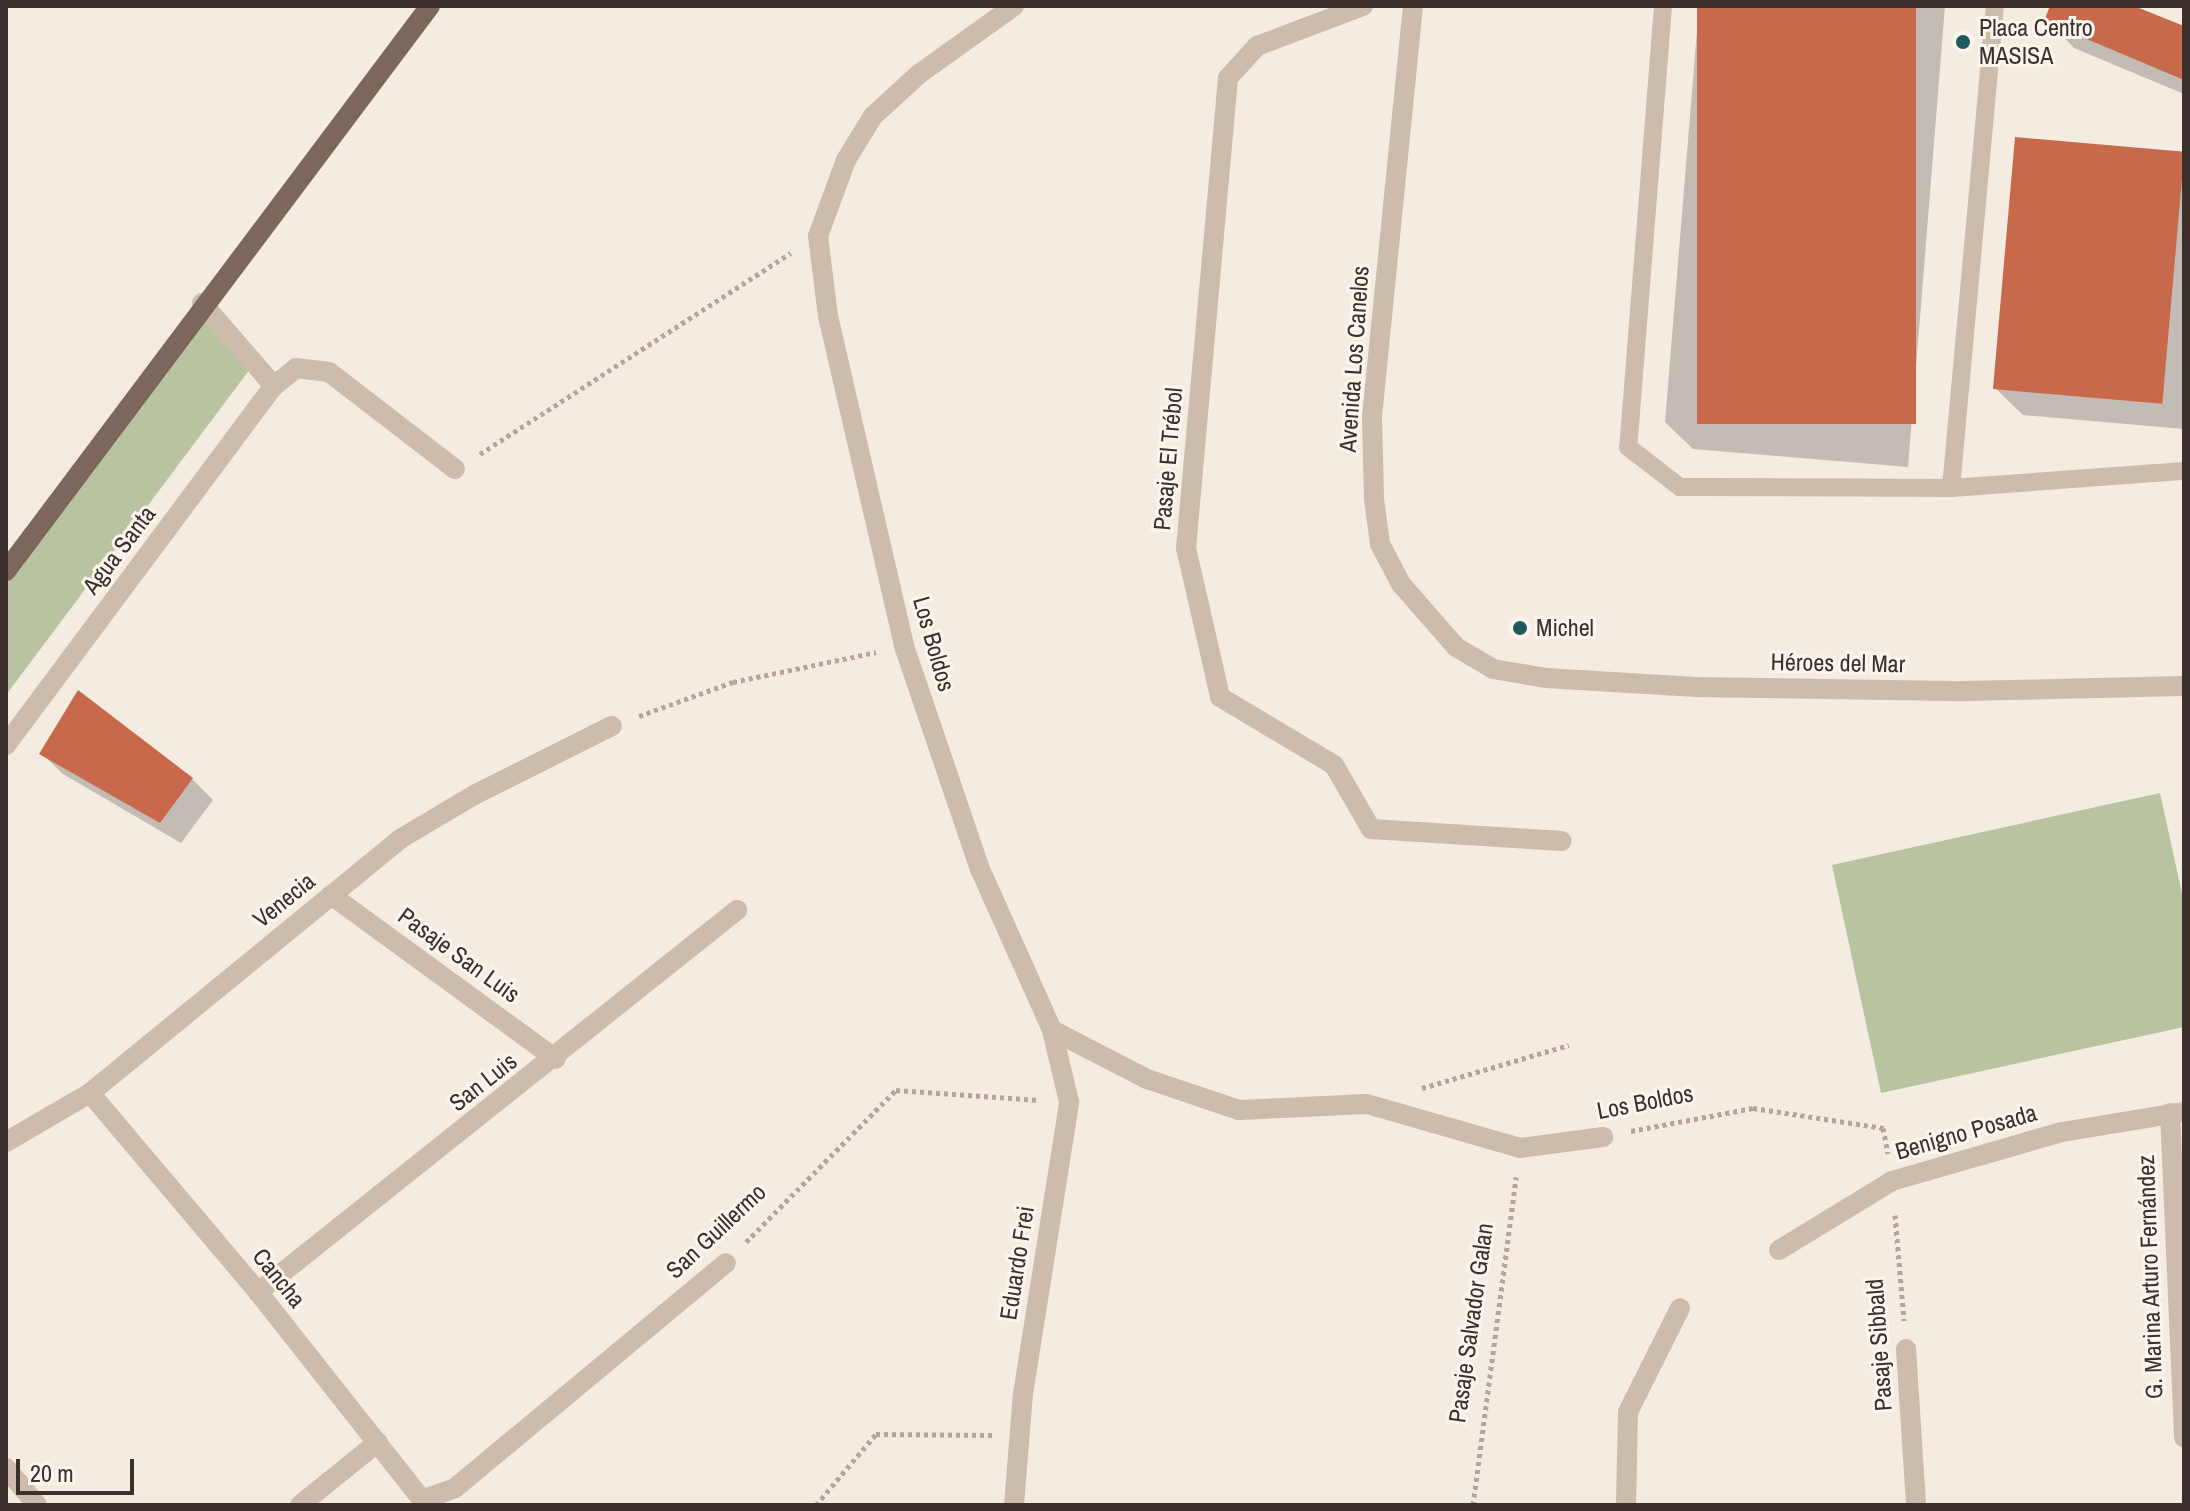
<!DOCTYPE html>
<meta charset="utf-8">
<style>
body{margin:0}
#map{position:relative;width:2190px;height:1511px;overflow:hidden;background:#f4ebe1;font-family:"Archivo Narrow",sans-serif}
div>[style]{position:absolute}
.green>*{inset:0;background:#b8c4a0}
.shadow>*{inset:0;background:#0003}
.building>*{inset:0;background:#c8694b;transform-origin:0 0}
.path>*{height:5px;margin-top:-2.5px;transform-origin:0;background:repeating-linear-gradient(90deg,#b9a596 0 4px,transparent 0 8px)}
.service>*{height:18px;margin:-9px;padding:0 9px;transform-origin:9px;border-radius:9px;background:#cdbbac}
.pedestrian>*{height:20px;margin:-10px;padding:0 10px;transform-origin:10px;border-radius:10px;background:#cdbbac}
.minor>*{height:20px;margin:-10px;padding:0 10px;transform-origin:10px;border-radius:10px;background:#cdbbac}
.tertiary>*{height:20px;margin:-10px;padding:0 10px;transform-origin:10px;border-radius:10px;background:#cdbbac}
.primary>*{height:20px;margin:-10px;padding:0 10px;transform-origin:10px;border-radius:10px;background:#7d675c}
.dots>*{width:22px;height:22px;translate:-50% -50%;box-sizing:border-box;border:4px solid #fbf5ee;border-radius:50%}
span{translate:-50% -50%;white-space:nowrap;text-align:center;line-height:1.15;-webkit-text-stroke:6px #fbf5ee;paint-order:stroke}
.poi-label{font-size:24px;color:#3b302b}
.left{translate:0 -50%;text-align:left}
.street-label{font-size:24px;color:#3b302b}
.frame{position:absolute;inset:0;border:8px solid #3b302b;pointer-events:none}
.scale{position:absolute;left:16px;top:1459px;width:118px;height:36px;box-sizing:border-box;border:4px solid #3b302b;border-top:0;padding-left:10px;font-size:24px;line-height:28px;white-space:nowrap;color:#3b302b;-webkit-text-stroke:6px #fbf5ee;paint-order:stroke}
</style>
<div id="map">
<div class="green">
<div style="clip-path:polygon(208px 291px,253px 365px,6px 695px,6px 564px)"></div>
<div style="clip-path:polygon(2160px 793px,2184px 903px,2184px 1027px,1881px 1093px,1832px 865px)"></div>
</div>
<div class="shadow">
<div style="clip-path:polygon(1699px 6px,1945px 6px,1908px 467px,1693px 449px,1665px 422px)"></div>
<div style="clip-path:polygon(2052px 6px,2129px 6px,2184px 28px,2184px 94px,2074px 48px,2047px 20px)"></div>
<div style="clip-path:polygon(2184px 154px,2184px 429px,2023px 415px,1995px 388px)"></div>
<div style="clip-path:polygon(42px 754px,192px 779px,213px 800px,181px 843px,63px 774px)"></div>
</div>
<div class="building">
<div style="left:1697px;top:6px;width:219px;height:418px"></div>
<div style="clip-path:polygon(2050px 6px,2134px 6px,2184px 26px,2184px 80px,2044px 21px)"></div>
<div style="left:2015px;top:137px;width:170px;height:253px;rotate:5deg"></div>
<div style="clip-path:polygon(78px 690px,193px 778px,160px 823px,39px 754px)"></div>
</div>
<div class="path">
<div style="left:480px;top:454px;width:370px;rotate:-32.9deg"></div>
<div style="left:639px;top:716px;width:100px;rotate:-19.9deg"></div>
<div style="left:733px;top:682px;width:146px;rotate:-11.8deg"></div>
<div style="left:1422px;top:1088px;width:153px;rotate:-16.3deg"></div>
<div style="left:1631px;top:1131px;width:124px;rotate:-10.7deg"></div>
<div style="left:1753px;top:1108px;width:132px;rotate:8.7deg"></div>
<div style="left:1883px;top:1128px;width:26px;rotate:79deg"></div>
<div style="left:1895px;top:1215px;width:106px;rotate:85.1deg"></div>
<div style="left:746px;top:1242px;width:214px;rotate:-45.4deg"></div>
<div style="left:896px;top:1090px;width:144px;rotate:4deg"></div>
<div style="left:816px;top:1505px;width:93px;rotate:-49.8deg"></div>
<div style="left:876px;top:1434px;width:116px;rotate:0.5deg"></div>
<div style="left:1473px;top:1505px;width:331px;rotate:-82.5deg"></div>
</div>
<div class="service">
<div style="left:1663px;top:6px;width:442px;rotate:94.5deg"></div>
<div style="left:1628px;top:447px;width:66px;rotate:37.6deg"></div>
<div style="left:1680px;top:487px;width:271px;rotate:0.2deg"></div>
<div style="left:1951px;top:488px;width:234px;rotate:-4.2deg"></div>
<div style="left:1951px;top:488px;width:484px;rotate:-84.8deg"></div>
</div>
<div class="pedestrian">
<div style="left:1363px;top:6px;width:113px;rotate:159.3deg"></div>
<div style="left:1257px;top:46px;width:43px;rotate:132.2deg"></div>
<div style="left:1228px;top:78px;width:472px;rotate:95.1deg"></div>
<div style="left:1186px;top:548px;width:153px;rotate:77.1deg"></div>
<div style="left:1220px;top:697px;width:133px;rotate:30.8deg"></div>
<div style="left:1334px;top:765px;width:74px;rotate:60deg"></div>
<div style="left:1371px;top:829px;width:191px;rotate:3.6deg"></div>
</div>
<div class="minor">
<div style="left:1014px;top:6px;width:117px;rotate:144.4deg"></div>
<div style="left:919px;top:74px;width:62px;rotate:137.6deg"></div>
<div style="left:873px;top:116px;width:52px;rotate:121.5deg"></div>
<div style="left:846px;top:160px;width:81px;rotate:110.2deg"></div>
<div style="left:818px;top:236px;width:81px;rotate:82.9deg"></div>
<div style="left:828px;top:316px;width:339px;rotate:77deg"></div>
<div style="left:904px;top:646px;width:236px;rotate:71.2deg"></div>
<div style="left:980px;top:869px;width:176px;rotate:65.9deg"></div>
<div style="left:1052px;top:1030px;width:107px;rotate:27.3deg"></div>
<div style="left:1147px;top:1079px;width:97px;rotate:18.6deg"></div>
<div style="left:1239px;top:1110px;width:128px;rotate:-2.7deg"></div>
<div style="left:1367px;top:1104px;width:159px;rotate:16deg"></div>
<div style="left:1520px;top:1148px;width:84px;rotate:-7.5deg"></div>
<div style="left:202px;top:303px;width:110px;rotate:49.1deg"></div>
<div style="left:6px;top:745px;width:448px;rotate:-53.3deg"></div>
<div style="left:274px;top:386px;width:28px;rotate:-39deg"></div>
<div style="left:296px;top:368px;width:33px;rotate:7deg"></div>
<div style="left:329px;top:372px;width:159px;rotate:37.6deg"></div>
<div style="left:331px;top:895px;width:278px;rotate:36.1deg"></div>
<div style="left:90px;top:1093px;width:260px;rotate:49.8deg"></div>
<div style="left:258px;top:1292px;width:265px;rotate:51.7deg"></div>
<div style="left:422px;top:1500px;width:35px;rotate:-20deg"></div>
<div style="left:455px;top:1488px;width:352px;rotate:-39.7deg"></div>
<div style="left:2170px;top:1113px;width:325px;rotate:87.5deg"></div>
<div style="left:6px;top:1142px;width:97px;rotate:-30.3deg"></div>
<div style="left:90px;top:1093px;width:401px;rotate:-39.3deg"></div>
<div style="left:400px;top:839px;width:86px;rotate:-30.7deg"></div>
<div style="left:474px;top:795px;width:154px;rotate:-26.6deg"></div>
<div style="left:1779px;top:1250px;width:132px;rotate:-31.4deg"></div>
<div style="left:1892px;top:1181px;width:177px;rotate:-16.1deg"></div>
<div style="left:2062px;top:1132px;width:124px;rotate:-9.3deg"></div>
<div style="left:258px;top:1292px;width:613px;rotate:-38.57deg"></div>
<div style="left:1906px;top:1349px;width:156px;rotate:86.3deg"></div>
<div style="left:6px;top:1468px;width:48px;rotate:50deg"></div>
<div style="left:300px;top:1505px;width:100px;rotate:-38.9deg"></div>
<div style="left:1014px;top:1505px;width:111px;rotate:-85.4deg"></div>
<div style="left:1023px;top:1394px;width:296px;rotate:-81deg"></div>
<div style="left:1069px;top:1102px;width:74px;rotate:-103.3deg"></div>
<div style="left:1626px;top:1505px;width:93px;rotate:-88.8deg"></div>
<div style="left:1628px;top:1412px;width:116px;rotate:-63.4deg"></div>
</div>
<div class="tertiary">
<div style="left:1413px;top:6px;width:413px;rotate:95.7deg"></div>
<div style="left:1372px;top:417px;width:82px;rotate:88.6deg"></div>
<div style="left:1374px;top:499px;width:45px;rotate:82.4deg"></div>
<div style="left:1380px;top:544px;width:45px;rotate:62.3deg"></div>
<div style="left:1401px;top:584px;width:84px;rotate:48.9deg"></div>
<div style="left:1456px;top:647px;width:43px;rotate:30.7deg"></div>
<div style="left:1493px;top:669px;width:54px;rotate:9.6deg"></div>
<div style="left:1546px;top:678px;width:150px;rotate:3.4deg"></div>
<div style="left:1696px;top:687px;width:269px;rotate:0.9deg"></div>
<div style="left:1965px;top:691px;width:219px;rotate:-1.3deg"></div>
</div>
<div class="primary">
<div style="left:6px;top:571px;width:706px;rotate:-53.11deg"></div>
</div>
<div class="dots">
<div style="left:1963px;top:42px;background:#1f5a5e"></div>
<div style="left:1520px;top:628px;background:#1f5a5e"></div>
</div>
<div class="poi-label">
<span class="left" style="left:1979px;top:42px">Placa Centro<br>MASISA</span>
<span class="left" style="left:1536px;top:628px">Michel</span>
</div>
<div class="street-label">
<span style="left:1354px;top:359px;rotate:-86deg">Avenida Los Canelos</span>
<span style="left:1168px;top:459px;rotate:-85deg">Pasaje El Trébol</span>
<span style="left:119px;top:550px;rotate:-53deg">Agua Santa</span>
<span style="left:934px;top:644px;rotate:74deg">Los Boldos</span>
<span style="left:1838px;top:663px;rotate:1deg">Héroes del Mar</span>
<span style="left:284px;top:900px;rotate:-39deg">Venecia</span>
<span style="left:459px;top:955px;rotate:36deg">Pasaje San Luis</span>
<span style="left:483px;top:1082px;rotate:-38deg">San Luis</span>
<span style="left:1645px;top:1102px;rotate:-11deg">Los Boldos</span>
<span style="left:1966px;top:1132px;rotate:-16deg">Benigno Posada</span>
<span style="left:716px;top:1231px;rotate:-43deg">San Guillermo</span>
<span style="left:1017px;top:1263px;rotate:-81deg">Eduardo Frei</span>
<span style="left:2150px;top:1277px;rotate:-92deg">G. Marina Arturo Fernández</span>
<span style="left:279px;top:1278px;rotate:51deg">Cancha</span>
<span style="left:1471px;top:1323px;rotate:-82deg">Pasaje Salvador Galan</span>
<span style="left:1879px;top:1345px;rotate:-94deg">Pasaje Sibbald</span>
</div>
<div class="frame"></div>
<div class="scale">20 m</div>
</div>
